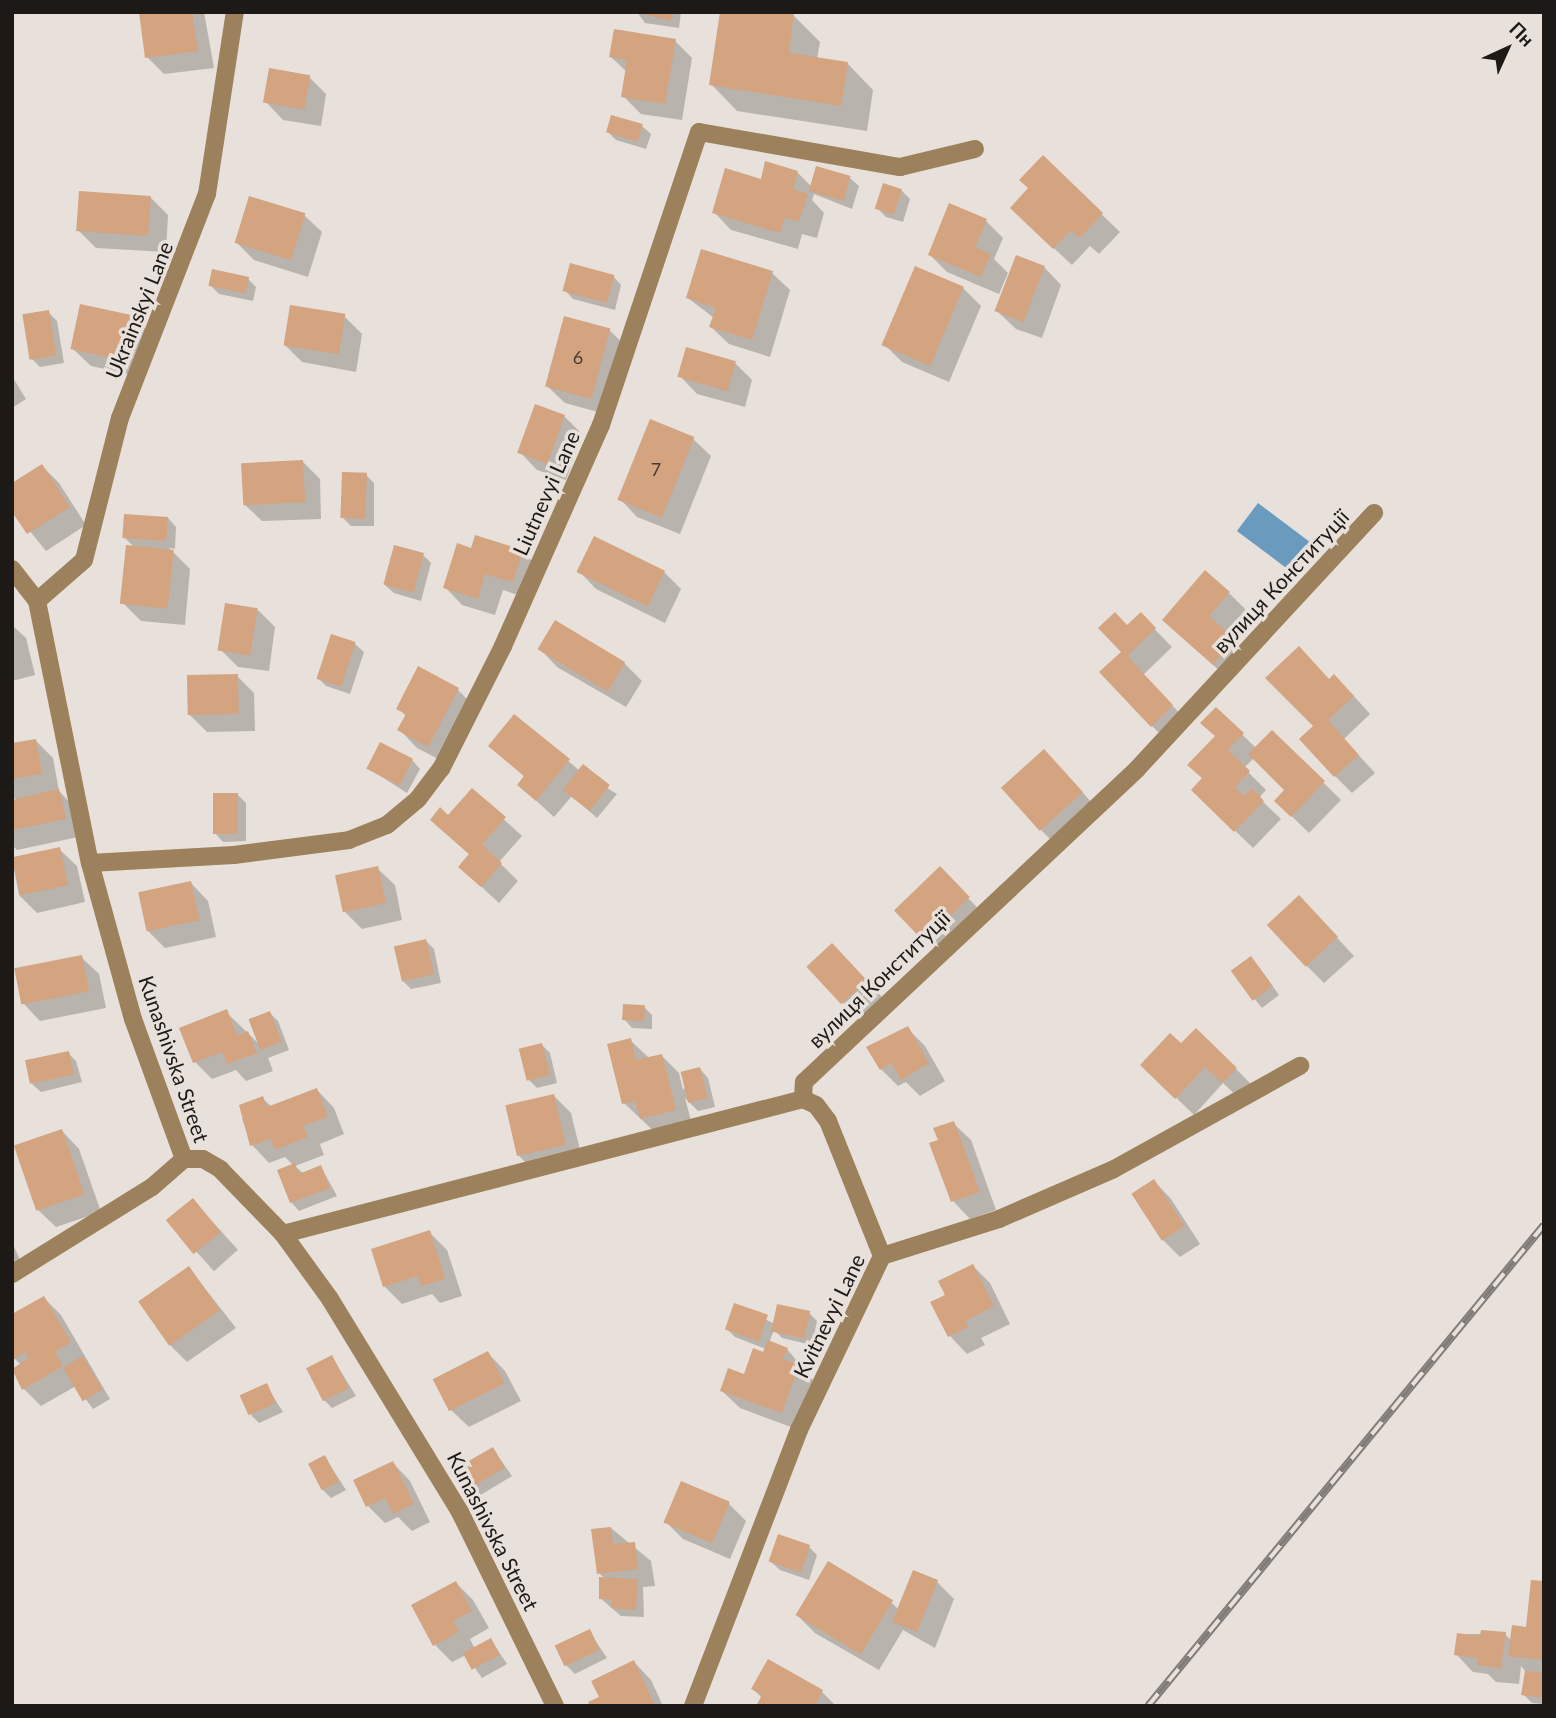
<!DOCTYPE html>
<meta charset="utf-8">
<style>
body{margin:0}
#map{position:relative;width:1556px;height:1718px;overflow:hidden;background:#e8e0da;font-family:Lato,sans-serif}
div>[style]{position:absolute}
.water>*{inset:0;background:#6a9bbf;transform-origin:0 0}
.shadow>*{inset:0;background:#0003;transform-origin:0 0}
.building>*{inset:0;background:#d4a380;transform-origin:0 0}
.street>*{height:18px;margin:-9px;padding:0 9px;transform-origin:9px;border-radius:9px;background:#9c815c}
.rail>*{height:8px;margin-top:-4px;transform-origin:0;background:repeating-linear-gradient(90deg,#e8e0da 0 16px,#827c78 0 32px);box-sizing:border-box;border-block:2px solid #827c78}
span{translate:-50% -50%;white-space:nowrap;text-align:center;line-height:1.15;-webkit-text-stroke:7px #e8e0da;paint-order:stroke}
.number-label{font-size:18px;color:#4a3c31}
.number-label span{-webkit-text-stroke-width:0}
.street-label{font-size:21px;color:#1c1917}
.frame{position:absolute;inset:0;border:14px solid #1c1917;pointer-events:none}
.north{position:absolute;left:1472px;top:14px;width:70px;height:70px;-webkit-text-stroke:5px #e8e0da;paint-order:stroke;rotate:45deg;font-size:19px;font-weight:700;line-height:28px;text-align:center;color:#1c1917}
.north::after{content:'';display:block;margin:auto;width:24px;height:32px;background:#1c1917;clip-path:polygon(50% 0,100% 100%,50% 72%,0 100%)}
</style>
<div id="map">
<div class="water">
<div style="left:1258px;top:503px;width:67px;height:35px;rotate:37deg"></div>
</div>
<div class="shadow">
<div style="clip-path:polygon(141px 12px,204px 12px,214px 68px,164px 74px,147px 57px)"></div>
<div style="clip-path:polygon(637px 12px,681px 12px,679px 28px,645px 23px)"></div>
<div style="clip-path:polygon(722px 12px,794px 16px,820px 42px,817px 59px,847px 63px,873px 90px,867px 131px,737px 111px,711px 84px)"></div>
<div style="clip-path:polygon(675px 41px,692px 58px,682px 120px,641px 114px,623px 96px,627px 72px,611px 57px)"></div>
<div style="clip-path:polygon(309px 77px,326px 94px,321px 126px,283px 120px,266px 102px)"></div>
<div style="clip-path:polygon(642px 126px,651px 134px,646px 149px,616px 140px,608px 132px)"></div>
<div style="clip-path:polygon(1043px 158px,1120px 232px,1099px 254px,1090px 246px,1072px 265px,1029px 225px,1030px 188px)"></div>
<div style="clip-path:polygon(798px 173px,812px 187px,850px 178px,859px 186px,852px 209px,814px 194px,812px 200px,824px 213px,817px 238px,802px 234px,798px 249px,731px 230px,714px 212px,762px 181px)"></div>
<div style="clip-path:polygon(901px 190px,910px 199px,903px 222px,886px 217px,878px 209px)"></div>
<div style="clip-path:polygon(150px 197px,168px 215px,166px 252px,96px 248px,78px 230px)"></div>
<div style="clip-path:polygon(304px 215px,322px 232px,308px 277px,254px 260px,236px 242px)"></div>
<div style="clip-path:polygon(986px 221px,1003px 238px,994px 259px,1008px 273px,999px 294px,947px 272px,930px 255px)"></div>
<div style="clip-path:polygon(1044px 267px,1061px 285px,1042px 338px,1016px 329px,998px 312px)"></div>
<div style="clip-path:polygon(916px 269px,963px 288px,981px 306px,949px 382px,902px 362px,884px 344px)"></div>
<div style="clip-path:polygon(772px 273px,790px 290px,770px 357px,729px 344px,711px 327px,714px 318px,688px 298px)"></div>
<div style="clip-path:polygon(613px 276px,621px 285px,615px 310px,573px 299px,565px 290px)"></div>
<div style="clip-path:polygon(248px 279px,256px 287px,253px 301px,219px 294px,211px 286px)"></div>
<div style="clip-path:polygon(48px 312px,57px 321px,64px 363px,40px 367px,32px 359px)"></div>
<div style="clip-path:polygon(344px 316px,362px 334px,356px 372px,302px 362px,285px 345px)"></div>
<div style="clip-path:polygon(133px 317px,151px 334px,142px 377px,91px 366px,73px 349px)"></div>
<div style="clip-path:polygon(609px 330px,627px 347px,609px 415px,565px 403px,547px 386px)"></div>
<div style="clip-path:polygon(735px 363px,752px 380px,745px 407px,697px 394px,680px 376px)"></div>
<div style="clip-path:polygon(12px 376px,26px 399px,12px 408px)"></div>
<div style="clip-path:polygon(564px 416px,582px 434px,566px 480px,537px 470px,520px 452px)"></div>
<div style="clip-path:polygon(693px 439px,711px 456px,680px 534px,637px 517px,620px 499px)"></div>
<div style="clip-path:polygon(303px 462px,320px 479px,321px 519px,262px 521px,244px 504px)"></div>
<div style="clip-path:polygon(42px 466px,59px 483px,86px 525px,46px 551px,12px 509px)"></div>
<div style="clip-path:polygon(366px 475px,374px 483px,374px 526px,351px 526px,343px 518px)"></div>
<div style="clip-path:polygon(168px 518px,176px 527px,175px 549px,169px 548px,190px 569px,185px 625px,141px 621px,123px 603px,135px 548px,125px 538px)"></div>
<div style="clip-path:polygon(472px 550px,522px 551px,540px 569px,530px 599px,503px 590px,495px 615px,462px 605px,445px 587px)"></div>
<div style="clip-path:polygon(423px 555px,431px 563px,421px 601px,394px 593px,385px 585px)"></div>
<div style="clip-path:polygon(579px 571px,664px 572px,681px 589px,665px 623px,596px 589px)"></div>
<div style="clip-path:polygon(1229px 593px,1246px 610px,1226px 633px,1252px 657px,1231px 681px,1182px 637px)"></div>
<div style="clip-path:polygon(258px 610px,275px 627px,269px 671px,238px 667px,220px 649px)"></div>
<div style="clip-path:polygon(1141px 615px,1172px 647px,1143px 675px,1190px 724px,1169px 743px,1152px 726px,1123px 652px,1128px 627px)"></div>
<div style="clip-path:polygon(12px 625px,26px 638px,35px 675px,12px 681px)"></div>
<div style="clip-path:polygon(355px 644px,364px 652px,350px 694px,326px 686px,318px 678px)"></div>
<div style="clip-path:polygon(540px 649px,624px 663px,642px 681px,626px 707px,557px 667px)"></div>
<div style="clip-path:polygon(237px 676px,254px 693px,255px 731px,207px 732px,189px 714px)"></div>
<div style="clip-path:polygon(1330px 681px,1352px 694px,1370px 714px,1344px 739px,1375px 773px,1352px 793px,1335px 776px,1315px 726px)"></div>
<div style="clip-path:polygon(458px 690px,475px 707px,446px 763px,417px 748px,400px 730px,407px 717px,398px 708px)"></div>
<div style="clip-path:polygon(1216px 709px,1256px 748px,1272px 732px,1341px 800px,1309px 833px,1276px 801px,1287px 790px,1254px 758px,1244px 768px,1266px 790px,1259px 798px,1281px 819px,1253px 848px,1193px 790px,1204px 778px,1217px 737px)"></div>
<div style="clip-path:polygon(515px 716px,580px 771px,617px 794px,597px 818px,572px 796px,554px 817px,519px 785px,525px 777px,491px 746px)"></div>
<div style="clip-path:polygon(36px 741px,53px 758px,59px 791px,76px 809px,83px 836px,17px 850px,12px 845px,12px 801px,17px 800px,12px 796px,12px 745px)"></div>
<div style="clip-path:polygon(412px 760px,420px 769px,407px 793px,368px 768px)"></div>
<div style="clip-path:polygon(1062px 769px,1099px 811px,1058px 847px,1041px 830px)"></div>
<div style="clip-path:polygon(472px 790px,522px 836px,499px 862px,518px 881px,499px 903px,460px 867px,470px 855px,450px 837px,448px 817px)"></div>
<div style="clip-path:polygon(238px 795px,246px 803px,246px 841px,223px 842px,215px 833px)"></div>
<div style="clip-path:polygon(59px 849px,77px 866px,85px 902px,37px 913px,19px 895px,12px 859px)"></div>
<div style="clip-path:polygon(377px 868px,395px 885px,402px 920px,362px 929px,344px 911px)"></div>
<div style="left:940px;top:869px;width:66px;height:59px;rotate:46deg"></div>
<div style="clip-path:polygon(191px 883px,208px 901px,216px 937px,165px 948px,147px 930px)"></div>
<div style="clip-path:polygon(1316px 915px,1354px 956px,1324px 983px,1307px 966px)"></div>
<div style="clip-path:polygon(426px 941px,434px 949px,441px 983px,411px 989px,403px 981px,396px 947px)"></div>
<div style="clip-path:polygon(81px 957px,99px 974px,106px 1008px,40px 1021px,23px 1003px)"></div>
<div style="clip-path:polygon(849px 963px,883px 998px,861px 1020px,843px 1003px)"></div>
<div style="clip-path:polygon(1259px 967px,1279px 995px,1262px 1008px,1233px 972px)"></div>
<div style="clip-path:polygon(644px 1007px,652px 1015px,652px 1029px,632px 1028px,624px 1019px)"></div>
<div style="clip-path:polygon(226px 1012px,260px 1045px,270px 1013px,278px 1021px,289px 1050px,268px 1058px,273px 1071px,246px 1081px,236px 1070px,212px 1079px,195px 1062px)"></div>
<div style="clip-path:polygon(907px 1028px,925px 1046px,945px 1081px,920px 1096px,906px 1082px,898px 1086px,881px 1069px)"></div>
<div style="clip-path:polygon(630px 1040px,648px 1057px,662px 1056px,679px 1073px,683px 1090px,700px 1069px,708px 1078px,715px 1107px,698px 1111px,685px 1098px,693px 1128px,659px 1136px,624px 1103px)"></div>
<div style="clip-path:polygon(542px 1045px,550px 1053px,557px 1083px,537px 1088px,529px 1080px)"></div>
<div style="clip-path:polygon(1181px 1046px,1236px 1069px,1253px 1086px,1240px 1099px,1223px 1083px,1194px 1115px,1160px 1082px)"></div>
<div style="clip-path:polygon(68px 1053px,76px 1061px,82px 1082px,41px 1092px,32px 1084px)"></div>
<div style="clip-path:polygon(317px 1090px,334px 1108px,344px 1134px,320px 1144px,324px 1155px,295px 1166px,304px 1174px,321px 1167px,337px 1196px,299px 1211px,291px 1202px,293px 1165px,285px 1157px,269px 1163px,252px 1145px,242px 1119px,262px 1098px,272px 1107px)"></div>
<div style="clip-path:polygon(554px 1096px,571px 1113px,583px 1162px,536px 1173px,519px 1156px)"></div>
<div style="clip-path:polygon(953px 1123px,971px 1140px,996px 1210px,970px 1219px,953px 1201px,940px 1141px)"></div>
<div style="clip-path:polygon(62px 1131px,79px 1149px,101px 1212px,56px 1227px,38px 1210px)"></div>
<div style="clip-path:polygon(1154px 1181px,1171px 1199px,1200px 1244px,1180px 1257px,1162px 1239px)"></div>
<div style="left:193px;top:1200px;width:67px;height:32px;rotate:48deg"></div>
<div style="clip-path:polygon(429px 1232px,447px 1250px,462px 1296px,440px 1303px,432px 1294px,402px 1304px,384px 1286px)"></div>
<div style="clip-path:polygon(12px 1242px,24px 1269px,12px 1274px)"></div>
<div style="clip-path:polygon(973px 1266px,990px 1283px,1010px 1324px,981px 1338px,985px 1345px,967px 1354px,950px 1336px,933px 1303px,947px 1295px)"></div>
<div style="clip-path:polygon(189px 1268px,236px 1328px,187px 1362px,170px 1345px)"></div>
<div style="clip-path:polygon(44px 1298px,61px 1315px,110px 1399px,93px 1409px,76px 1386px,41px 1406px,24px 1389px,21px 1365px,14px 1358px)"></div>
<div style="clip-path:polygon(736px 1305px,775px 1324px,809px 1313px,817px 1321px,812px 1345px,782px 1338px,774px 1330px,769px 1343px,787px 1349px,816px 1384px,799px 1430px,740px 1408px,722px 1391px,745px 1376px,766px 1349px,735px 1337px,727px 1329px)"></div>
<div style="clip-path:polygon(488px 1353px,505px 1371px,521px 1401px,469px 1427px,451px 1410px)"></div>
<div style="clip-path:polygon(332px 1357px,356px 1396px,332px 1408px,324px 1400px)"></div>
<div style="clip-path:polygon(266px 1385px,283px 1412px,259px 1423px,251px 1415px)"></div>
<div style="clip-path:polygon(493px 1449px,512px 1476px,479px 1496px,459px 1468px)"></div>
<div style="clip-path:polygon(325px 1457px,346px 1490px,331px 1498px,323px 1490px)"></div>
<div style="clip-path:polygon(393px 1463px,410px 1481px,430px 1522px,412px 1531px,398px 1517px,385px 1523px,368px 1506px)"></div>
<div style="clip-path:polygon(729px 1504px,746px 1521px,730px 1559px,683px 1539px,665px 1521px)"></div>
<div style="clip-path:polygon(611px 1528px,651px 1561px,655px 1586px,643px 1587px,644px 1617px,621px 1616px,600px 1598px,605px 1579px,599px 1573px)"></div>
<div style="clip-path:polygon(809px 1547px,817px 1555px,809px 1580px,780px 1570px,771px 1562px)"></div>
<div style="clip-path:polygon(937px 1582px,954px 1599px,935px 1648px,903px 1630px,879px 1670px,815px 1633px,797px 1615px,891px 1602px,899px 1610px)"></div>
<div style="clip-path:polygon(456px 1583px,473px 1600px,489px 1628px,470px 1639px,475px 1649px,491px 1640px,507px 1664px,482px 1678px,466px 1655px,452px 1662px,435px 1645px)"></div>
<div style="clip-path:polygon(1544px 1583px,1544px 1704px,1532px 1703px,1523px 1694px,1526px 1672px,1521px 1666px,1519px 1684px,1496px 1682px,1488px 1674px,1473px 1672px,1456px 1654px,1458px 1634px,1505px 1634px,1512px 1641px,1527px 1629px)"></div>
<div style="clip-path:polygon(589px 1631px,607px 1658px,575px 1674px,566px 1665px)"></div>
<div style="clip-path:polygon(634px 1662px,651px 1680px,663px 1706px,592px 1706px)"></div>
<div style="clip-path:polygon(769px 1662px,822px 1692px,836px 1706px,758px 1706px,762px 1698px,753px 1689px)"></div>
</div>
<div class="building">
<div style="clip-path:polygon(139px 12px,192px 12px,198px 51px,145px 58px)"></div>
<div style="clip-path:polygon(635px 12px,672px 12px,671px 21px)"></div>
<div style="clip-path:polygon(720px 12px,794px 14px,789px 53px,848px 62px,841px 106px,709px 85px)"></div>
<div style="clip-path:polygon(614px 29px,676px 39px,665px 104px,621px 97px,627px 60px,609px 57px)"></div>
<div style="left:269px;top:68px;width:42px;height:35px;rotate:10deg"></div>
<div style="left:611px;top:115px;width:33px;height:18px;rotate:16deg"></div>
<div style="clip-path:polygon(1043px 155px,1103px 213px,1080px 238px,1071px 230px,1053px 249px,1010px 208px,1028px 188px,1019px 180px)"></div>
<div style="clip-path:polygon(765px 161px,798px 171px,793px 189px,808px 194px,799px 222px,785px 217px,780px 233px,712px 213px,725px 168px,761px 179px)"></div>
<div style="left:816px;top:166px;width:36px;height:26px;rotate:16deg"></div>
<div style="left:883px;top:183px;width:20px;height:27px;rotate:18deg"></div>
<div style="left:79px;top:191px;width:72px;height:40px;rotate:4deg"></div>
<div style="left:249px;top:196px;width:59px;height:49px;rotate:17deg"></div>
<div style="clip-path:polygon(949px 203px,987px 219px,975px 247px,991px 254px,981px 277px,928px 255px)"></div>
<div style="clip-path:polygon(701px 249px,773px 271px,752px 340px,709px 327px,716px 308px,686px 298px)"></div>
<div style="left:1016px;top:255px;width:31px;height:60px;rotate:21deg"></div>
<div style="left:570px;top:263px;width:46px;height:29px;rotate:15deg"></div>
<div style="left:915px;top:266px;width:53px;height:86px;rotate:23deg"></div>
<div style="left:212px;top:269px;width:38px;height:17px;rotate:12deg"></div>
<div style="left:80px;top:304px;width:55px;height:46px;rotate:12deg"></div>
<div style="left:290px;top:305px;width:56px;height:41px;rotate:9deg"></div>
<div style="left:49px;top:310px;width:46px;height:27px;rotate:81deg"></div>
<div style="left:564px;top:316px;width:48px;height:73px;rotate:15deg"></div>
<div style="left:686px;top:347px;width:52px;height:31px;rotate:16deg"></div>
<div style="left:535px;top:404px;width:32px;height:52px;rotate:20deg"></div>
<div style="left:650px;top:419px;width:48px;height:87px;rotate:22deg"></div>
<div style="left:303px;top:460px;width:42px;height:62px;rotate:87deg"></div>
<div style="clip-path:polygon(42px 464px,70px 507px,27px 534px,12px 512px,12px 483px)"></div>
<div style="left:342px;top:472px;width:25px;height:46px;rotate:2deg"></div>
<div style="left:124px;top:514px;width:44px;height:24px;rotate:4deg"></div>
<div style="clip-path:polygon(475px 535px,523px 550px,513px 582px,485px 574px,478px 599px,443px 588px,457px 543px,471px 548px)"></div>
<div style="left:594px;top:536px;width:79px;height:40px;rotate:26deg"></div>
<div style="left:126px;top:545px;width:48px;height:59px;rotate:6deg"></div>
<div style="left:394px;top:545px;width:31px;height:41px;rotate:15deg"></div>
<div style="clip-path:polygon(1205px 570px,1230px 592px,1209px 616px,1235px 639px,1213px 665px,1162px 620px)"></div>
<div style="left:225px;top:603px;width:33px;height:48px;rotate:9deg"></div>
<div style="clip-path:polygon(1115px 612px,1127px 625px,1141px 612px,1156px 628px,1127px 656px,1173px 705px,1151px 727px,1099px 672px,1121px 652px,1098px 628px)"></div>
<div style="left:555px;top:620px;width:82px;height:34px;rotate:31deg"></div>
<div style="left:331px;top:634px;width:26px;height:47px;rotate:18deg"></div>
<div style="clip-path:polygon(1299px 646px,1329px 679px,1334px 674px,1354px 696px,1328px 720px,1359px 755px,1334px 777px,1299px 739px,1313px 726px,1265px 678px)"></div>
<div style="clip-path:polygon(418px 666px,459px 688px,428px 747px,397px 730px,406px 714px,396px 709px)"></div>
<div style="left:238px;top:674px;width:40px;height:51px;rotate:89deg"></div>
<div style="clip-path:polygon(1216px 707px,1244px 733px,1228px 750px,1250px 771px,1235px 787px,1244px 796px,1252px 788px,1264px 801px,1234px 832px,1191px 790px,1202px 778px,1187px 765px,1215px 736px,1200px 723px)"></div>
<div style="clip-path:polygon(514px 714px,570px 759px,536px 801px,517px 785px,524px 776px,488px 746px)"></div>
<div style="clip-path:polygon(1272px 730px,1325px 781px,1291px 817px,1274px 801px,1284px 790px,1248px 754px)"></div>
<div style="clip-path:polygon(36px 739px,42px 774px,12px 779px,12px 743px)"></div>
<div style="left:380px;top:742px;width:37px;height:30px;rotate:27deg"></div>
<div style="left:1044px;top:749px;width:58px;height:58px;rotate:48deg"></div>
<div style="left:583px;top:764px;width:34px;height:33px;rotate:38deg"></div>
<div style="clip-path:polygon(472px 788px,506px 817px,482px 845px,502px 863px,481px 887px,458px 867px,469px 854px,430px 820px,440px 807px,448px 815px)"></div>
<div style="clip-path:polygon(59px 789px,66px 819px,12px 830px,12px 800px)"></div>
<div style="left:213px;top:793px;width:25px;height:41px"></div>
<div style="left:60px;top:847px;width:39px;height:49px;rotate:78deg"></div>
<div style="left:378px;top:866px;width:38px;height:44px;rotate:78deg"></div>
<div style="left:940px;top:866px;width:43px;height:64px;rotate:46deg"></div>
<div style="left:191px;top:881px;width:40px;height:54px;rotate:78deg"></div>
<div style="left:1299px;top:895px;width:57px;height:44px;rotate:47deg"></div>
<div style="left:426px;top:939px;width:36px;height:33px;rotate:77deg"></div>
<div style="left:832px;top:943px;width:51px;height:35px;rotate:47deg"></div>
<div style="left:82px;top:955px;width:37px;height:69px;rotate:79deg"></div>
<div style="left:1251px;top:956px;width:37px;height:25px;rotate:54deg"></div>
<div style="left:623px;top:1004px;width:22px;height:16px;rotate:3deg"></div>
<div style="clip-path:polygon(227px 1009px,237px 1036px,248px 1031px,257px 1053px,227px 1064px,222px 1052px,193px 1063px,179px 1028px)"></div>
<div style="left:270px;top:1011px;width:33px;height:23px;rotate:69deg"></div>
<div style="clip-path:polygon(908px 1026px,929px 1063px,901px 1080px,891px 1063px,880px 1070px,866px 1047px)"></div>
<div style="clip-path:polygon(1196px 1028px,1237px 1068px,1222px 1083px,1205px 1067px,1175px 1099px,1140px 1065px,1170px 1033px,1181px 1043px)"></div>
<div style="clip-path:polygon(631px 1038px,636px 1060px,662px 1054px,676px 1110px,640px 1119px,635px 1101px,622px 1104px,607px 1044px)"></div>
<div style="left:542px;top:1043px;width:33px;height:24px;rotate:76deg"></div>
<div style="left:69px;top:1051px;width:24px;height:45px;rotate:78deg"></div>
<div style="left:700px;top:1067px;width:32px;height:20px;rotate:76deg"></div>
<div style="clip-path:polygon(317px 1088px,328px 1117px,303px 1126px,308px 1137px,275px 1150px,271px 1139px,250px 1146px,239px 1105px,263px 1096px,267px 1107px)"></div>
<div style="left:554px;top:1094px;width:52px;height:50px;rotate:77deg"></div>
<div style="clip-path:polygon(954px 1121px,980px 1192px,951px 1202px,929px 1143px,938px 1140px,933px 1128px)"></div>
<div style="left:62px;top:1129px;width:69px;height:51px;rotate:71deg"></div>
<div style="clip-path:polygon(295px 1163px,299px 1174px,321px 1165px,330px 1188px,290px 1203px,277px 1170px)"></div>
<div style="left:1154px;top:1179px;width:56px;height:27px;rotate:57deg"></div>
<div style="left:193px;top:1198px;width:44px;height:35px;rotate:51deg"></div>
<div style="clip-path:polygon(430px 1230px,445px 1279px,421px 1286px,418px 1276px,383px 1287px,371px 1249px)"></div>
<div style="clip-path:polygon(973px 1264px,994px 1306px,965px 1321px,968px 1327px,948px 1337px,930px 1302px,945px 1295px,938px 1281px)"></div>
<div style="left:189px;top:1266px;width:54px;height:62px;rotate:55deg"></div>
<div style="clip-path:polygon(44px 1296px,71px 1342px,55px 1352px,63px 1366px,22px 1390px,12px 1369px,29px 1358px,25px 1352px,12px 1360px,12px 1314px)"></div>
<div style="left:734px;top:1303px;width:36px;height:28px;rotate:19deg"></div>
<div style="left:777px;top:1304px;width:34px;height:28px;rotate:12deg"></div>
<div style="clip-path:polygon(768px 1340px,788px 1348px,783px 1359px,799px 1365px,782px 1413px,720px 1391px,728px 1368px,744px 1374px,753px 1348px,763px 1352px)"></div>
<div style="left:488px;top:1351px;width:36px;height:62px;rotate:63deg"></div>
<div style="left:332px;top:1355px;width:37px;height:29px;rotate:63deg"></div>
<div style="left:83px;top:1356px;width:39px;height:23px;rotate:60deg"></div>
<div style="left:267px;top:1383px;width:22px;height:30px;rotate:66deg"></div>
<div style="left:493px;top:1447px;width:24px;height:42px;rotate:60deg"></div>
<div style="left:325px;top:1455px;width:30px;height:19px;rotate:63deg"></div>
<div style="clip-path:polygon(393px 1461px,414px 1504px,393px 1514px,385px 1498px,366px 1507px,353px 1480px)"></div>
<div style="left:681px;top:1481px;width:53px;height:45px;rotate:23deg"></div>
<div style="clip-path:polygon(611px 1527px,613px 1544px,635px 1542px,638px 1569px,597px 1574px,591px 1529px)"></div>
<div style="left:778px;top:1534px;width:34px;height:29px;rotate:19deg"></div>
<div style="left:828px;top:1561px;width:76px;height:63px;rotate:31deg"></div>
<div style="left:913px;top:1570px;width:27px;height:56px;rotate:22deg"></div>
<div style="clip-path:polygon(599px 1577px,638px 1579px,636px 1610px,611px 1608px,612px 1600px,599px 1599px)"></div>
<div style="clip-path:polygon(1531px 1580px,1544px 1581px,1544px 1660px,1508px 1656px,1512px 1625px,1526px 1627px)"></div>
<div style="clip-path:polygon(456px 1581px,472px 1611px,453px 1621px,459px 1632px,433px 1646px,411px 1605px)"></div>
<div style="left:590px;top:1629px;width:23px;height:39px;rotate:65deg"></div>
<div style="clip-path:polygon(1481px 1630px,1506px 1632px,1501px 1668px,1477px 1665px,1478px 1658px,1454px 1655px,1457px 1633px,1480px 1636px)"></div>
<div style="left:491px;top:1638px;width:19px;height:32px;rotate:62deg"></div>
<div style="clip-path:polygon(768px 1659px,823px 1690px,815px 1706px,756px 1706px,762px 1695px,751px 1689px)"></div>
<div style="clip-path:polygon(634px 1660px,655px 1706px,590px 1706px,588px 1702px,599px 1697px,591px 1681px)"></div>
<div style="clip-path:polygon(1525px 1671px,1544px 1673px,1544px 1698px,1521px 1695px)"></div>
</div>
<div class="street">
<div style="left:12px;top:569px;width:41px;rotate:52deg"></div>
<div style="left:37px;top:601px;width:267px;rotate:78.6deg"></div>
<div style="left:90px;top:863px;width:162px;rotate:74.6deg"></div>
<div style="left:133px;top:1019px;width:149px;rotate:70deg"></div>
<div style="left:184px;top:1159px;width:19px"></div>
<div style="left:203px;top:1159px;width:20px;rotate:30deg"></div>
<div style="left:220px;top:1169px;width:91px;rotate:45.9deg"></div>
<div style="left:283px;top:1234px;width:80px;rotate:54.1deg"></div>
<div style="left:330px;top:1299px;width:250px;rotate:58.6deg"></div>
<div style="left:460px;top:1512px;width:216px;rotate:63.9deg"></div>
<div style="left:37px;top:601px;width:62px;rotate:-41.1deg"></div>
<div style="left:84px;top:560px;width:146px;rotate:-75.8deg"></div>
<div style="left:120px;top:418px;width:240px;rotate:-68.8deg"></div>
<div style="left:207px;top:194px;width:184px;rotate:-81.3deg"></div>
<div style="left:90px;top:863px;width:144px;rotate:-3.2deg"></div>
<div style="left:234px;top:855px;width:116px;rotate:-7.4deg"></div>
<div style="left:349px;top:840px;width:41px;rotate:-21.5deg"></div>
<div style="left:387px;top:825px;width:40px;rotate:-40deg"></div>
<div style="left:418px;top:799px;width:38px;rotate:-53deg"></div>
<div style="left:441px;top:769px;width:138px;rotate:-63.2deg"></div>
<div style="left:503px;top:646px;width:242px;rotate:-66.1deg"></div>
<div style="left:601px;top:425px;width:309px;rotate:-71.5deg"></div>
<div style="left:699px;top:132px;width:204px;rotate:9.9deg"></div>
<div style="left:900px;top:167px;width:77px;rotate:-13.5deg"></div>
<div style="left:803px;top:1099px;width:14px;rotate:25deg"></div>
<div style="left:816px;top:1105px;width:20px;rotate:53deg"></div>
<div style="left:828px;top:1121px;width:145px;rotate:68.2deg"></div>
<div style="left:283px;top:1234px;width:537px;rotate:-14.55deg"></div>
<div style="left:803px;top:1099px;width:17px;rotate:-87deg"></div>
<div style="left:804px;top:1082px;width:457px;rotate:-43.2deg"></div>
<div style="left:1137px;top:769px;width:349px;rotate:-47.2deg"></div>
<div style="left:12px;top:1274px;width:165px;rotate:-31.9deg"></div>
<div style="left:152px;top:1187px;width:43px;rotate:-41.2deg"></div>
<div style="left:693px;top:1706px;width:296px;rotate:-69deg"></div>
<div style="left:799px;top:1430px;width:193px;rotate:-64.5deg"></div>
<div style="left:882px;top:1256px;width:123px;rotate:-17.5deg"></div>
<div style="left:999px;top:1219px;width:125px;rotate:-23.5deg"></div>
<div style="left:1114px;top:1169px;width:213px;rotate:-29deg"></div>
</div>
<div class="rail">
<div style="left:1148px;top:1706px;width:623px;rotate:-50.54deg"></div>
</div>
<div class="number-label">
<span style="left:578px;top:357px">6</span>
<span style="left:656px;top:469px">7</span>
</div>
<div class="street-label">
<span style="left:139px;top:310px;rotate:-68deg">Ukrainskyi Lane</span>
<span style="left:546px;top:493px;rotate:-66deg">Liutnevyi Lane</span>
<span style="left:1281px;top:581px;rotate:-47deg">вулиця Конституції</span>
<span style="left:879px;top:979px;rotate:-44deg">вулиця Конституції</span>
<span style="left:174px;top:1059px;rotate:71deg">Kunashivska Street</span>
<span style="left:829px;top:1316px;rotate:-64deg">Kvitnevyi Lane</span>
<span style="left:493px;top:1531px;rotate:63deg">Kunashivska Street</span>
</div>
<div class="frame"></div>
<div class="north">Пн</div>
</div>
